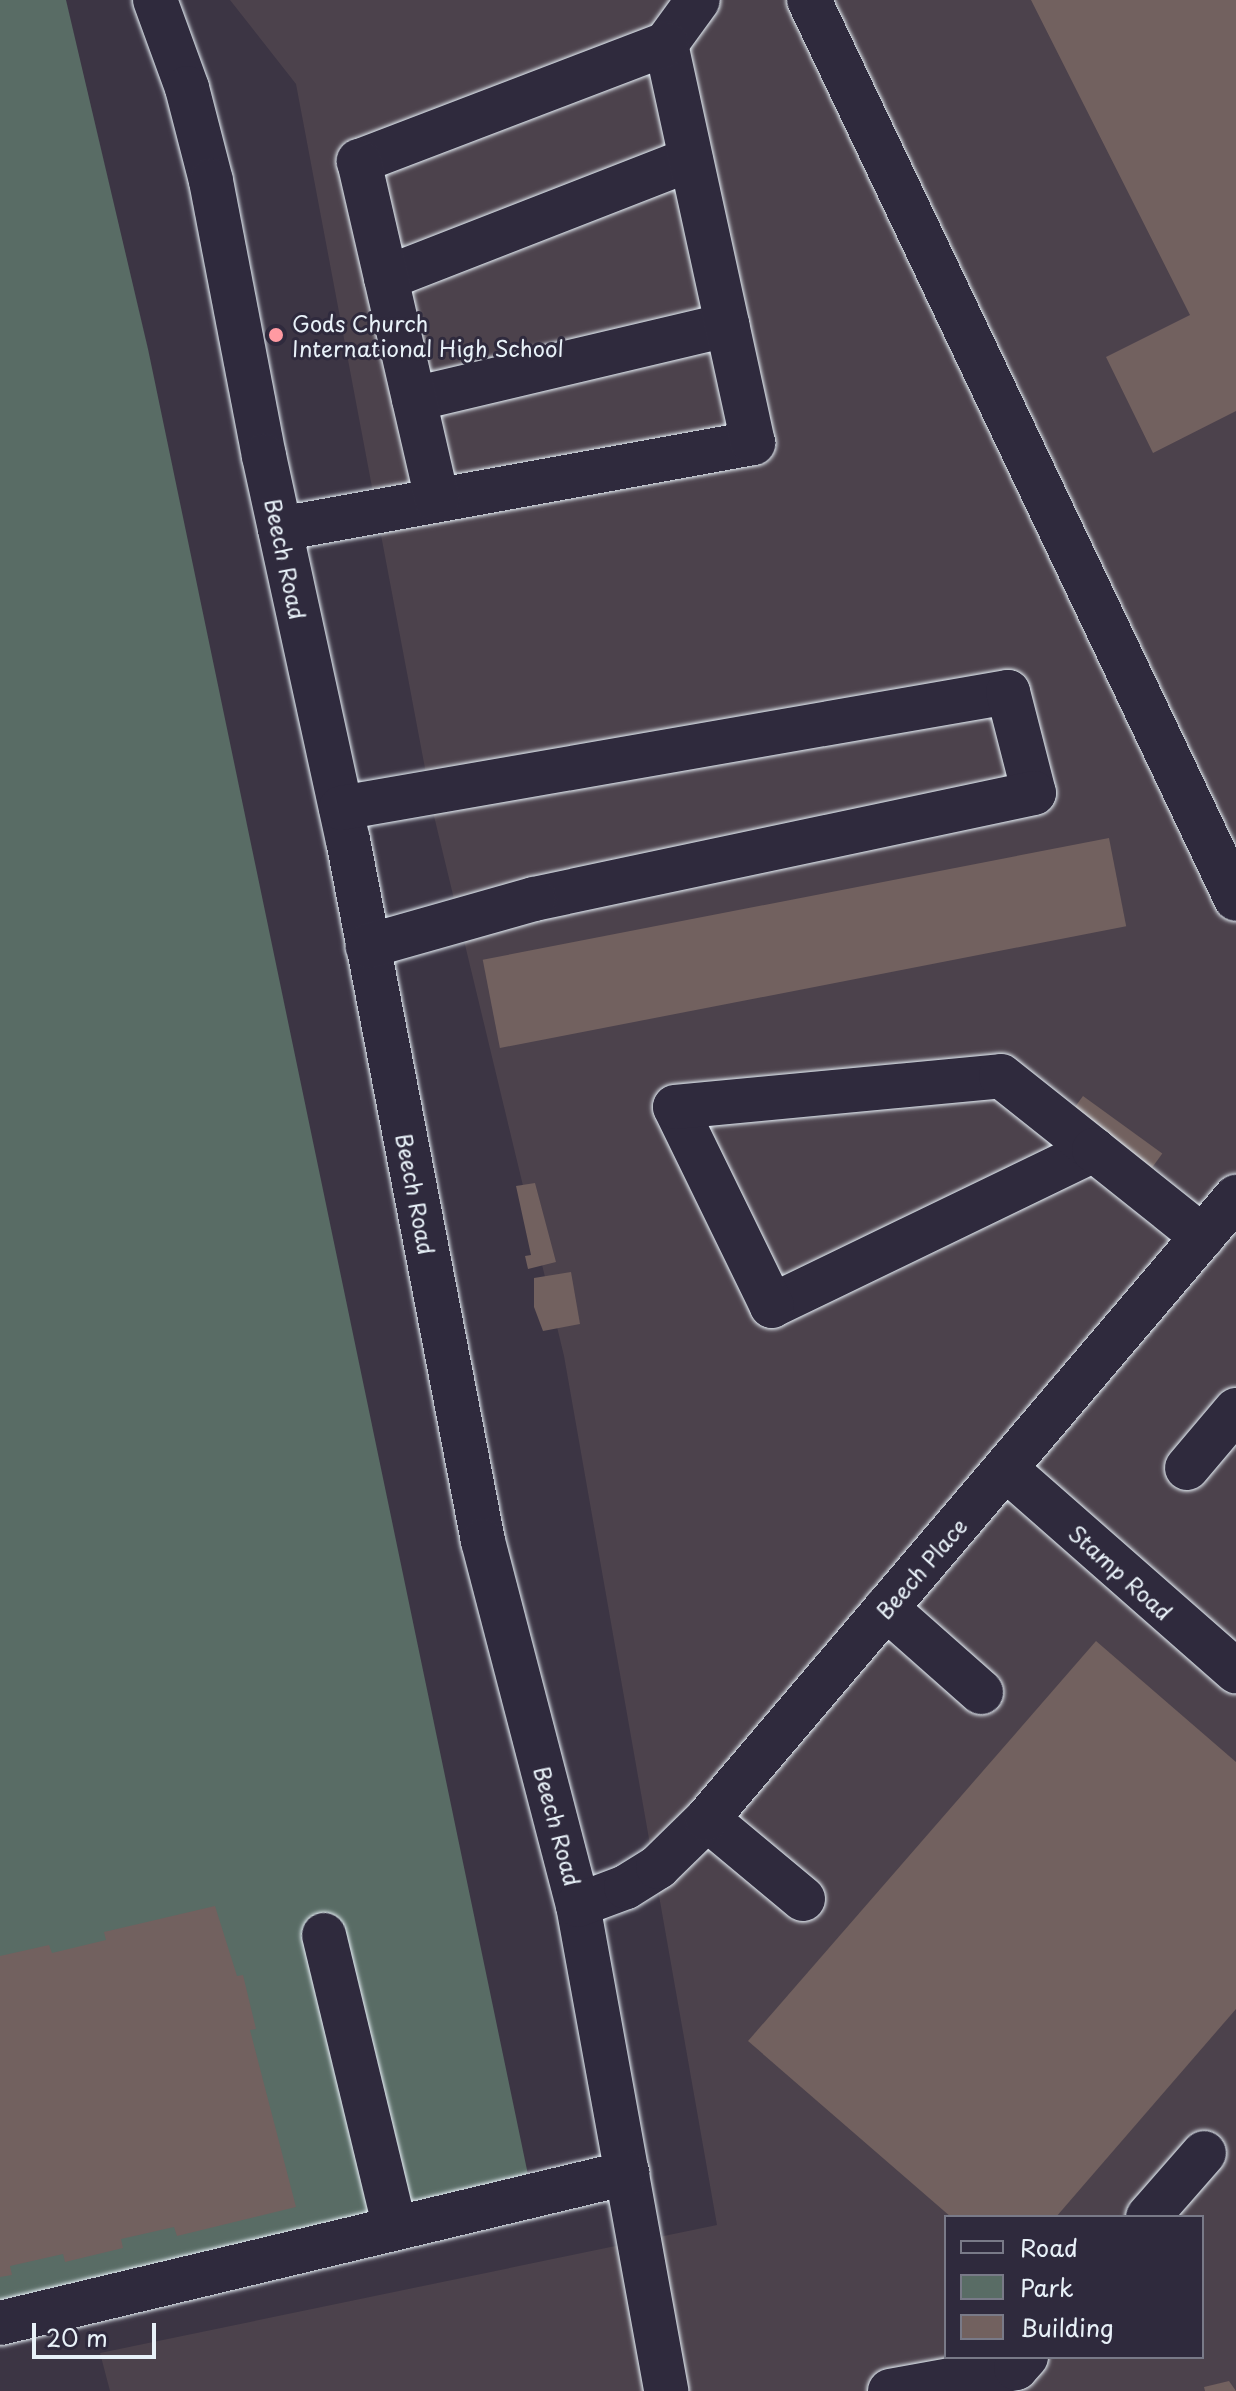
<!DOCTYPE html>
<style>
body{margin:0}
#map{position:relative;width:1236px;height:2391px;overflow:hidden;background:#3c3544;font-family:"Playpen Sans",sans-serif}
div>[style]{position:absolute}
.built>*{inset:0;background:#4c424c}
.green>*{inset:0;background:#596c65}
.building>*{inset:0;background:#72615f;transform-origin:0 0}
.roads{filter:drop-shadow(0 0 2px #e8f1f8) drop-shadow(0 0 2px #e8f1f8)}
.minor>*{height:44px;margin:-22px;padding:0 22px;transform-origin:22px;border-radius:22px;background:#2f2a3d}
.dots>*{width:22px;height:22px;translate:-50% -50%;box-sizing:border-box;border:4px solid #2f2a3d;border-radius:50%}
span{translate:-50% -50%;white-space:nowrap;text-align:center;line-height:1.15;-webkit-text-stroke:6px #2f2a3d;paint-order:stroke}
.poi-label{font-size:22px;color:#e8f1f8}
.left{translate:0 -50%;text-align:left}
.street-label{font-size:22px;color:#e8f1f8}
.legend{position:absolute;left:944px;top:2215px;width:260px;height:144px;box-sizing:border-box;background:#2f2a3d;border:2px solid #797a88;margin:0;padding:10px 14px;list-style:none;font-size:24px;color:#e8f1f8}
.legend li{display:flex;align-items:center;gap:16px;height:40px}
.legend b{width:40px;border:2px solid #797a88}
.scale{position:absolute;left:32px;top:2323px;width:124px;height:36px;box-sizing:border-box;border:4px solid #e8f1f8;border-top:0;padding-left:10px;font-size:24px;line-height:28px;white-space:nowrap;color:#e8f1f8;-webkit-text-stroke:6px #2f2a3d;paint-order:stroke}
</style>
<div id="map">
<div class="built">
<div style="clip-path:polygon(evenodd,230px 0,1236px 0,1236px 2391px,110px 2391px,100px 2353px,717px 2225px,564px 1356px,434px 816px,296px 84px,230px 0,946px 2217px,1202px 2217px,1202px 2357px,946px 2357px,946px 2217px)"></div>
</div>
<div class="green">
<div style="clip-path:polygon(0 0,66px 0,148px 349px,532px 2194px,0 2328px)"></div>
</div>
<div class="building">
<div style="clip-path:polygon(1031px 0,1236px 0,1236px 411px,1153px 453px,1106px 357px,1190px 315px)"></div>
<div style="left:1109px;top:838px;width:90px;height:638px;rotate:79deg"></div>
<div style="left:1083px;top:1096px;width:98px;height:19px;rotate:36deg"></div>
<div style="clip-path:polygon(535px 1183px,556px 1262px,528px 1269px,525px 1256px,531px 1255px,516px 1186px)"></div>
<div style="clip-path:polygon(571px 1272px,580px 1324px,543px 1331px,534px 1307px,534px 1278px)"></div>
<div style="clip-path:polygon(1096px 1641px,1236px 1762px,1236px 2009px,1056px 2217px,951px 2217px,748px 2041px)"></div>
<div style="clip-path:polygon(215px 1906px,237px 1976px,243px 1975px,256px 2029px,250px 2030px,296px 2207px,177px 2236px,174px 2227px,121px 2239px,123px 2248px,65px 2262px,63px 2254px,10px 2266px,12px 2275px,0 2277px,0 1956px,49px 1945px,52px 1953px,106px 1940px,104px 1932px)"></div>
<div style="clip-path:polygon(1229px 2381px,1236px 2391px,1205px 2391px,1204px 2387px)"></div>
</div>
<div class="roads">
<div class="minor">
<div style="left:155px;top:0;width:94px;rotate:70deg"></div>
<div style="left:187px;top:88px;width:96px;rotate:75.5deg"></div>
<div style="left:211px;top:181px;width:280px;rotate:79.1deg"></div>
<div style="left:264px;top:456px;width:393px;rotate:77.7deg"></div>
<div style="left:348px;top:840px;width:714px;rotate:79.1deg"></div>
<div style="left:483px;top:1541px;width:376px;rotate:75.4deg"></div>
<div style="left:578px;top:1905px;width:494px;rotate:79.7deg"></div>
<div style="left:809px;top:0;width:995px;rotate:64.59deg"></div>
<div style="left:666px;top:44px;width:54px;rotate:-54deg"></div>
<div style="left:386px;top:278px;width:327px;rotate:-21.3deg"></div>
<div style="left:414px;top:399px;width:322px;rotate:-13.3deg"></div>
<div style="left:280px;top:529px;width:481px;rotate:-10.3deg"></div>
<div style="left:753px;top:443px;width:408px;rotate:-102.3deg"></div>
<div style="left:666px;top:44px;width:329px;rotate:159.1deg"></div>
<div style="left:359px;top:161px;width:348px;rotate:77deg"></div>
<div style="left:341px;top:808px;width:677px;rotate:-9.87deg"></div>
<div style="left:1008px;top:692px;width:104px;rotate:75.6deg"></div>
<div style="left:1034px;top:793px;width:511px;rotate:168.03deg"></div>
<div style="left:534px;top:899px;width:173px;rotate:164.2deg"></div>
<div style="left:1094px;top:1150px;width:358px;rotate:154.2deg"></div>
<div style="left:772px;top:1306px;width:221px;rotate:-116deg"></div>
<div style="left:675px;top:1107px;width:327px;rotate:-5.4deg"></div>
<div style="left:1001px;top:1076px;width:119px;rotate:38.5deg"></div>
<div style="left:1094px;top:1150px;width:139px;rotate:38.6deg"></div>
<div style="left:1187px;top:1468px;width:76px;rotate:-49.8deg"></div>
<div style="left:1007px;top:1470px;width:305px;rotate:41.3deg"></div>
<div style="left:886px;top:1608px;width:127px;rotate:41.5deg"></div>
<div style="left:707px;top:1819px;width:125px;rotate:39.8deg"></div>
<div style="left:578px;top:1905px;width:51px;rotate:-20.6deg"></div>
<div style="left:626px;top:1887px;width:38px;rotate:-32deg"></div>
<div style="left:658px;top:1867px;width:69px;rotate:-44.4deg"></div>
<div style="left:707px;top:1819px;width:817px;rotate:-49.62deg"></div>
<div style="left:324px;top:1935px;width:301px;rotate:76.4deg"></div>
<div style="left:1148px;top:2217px;width:85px;rotate:-48.8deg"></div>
<div style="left:0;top:2323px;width:645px;rotate:-13.45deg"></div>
<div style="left:890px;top:2391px;width:128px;rotate:-10.3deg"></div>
<div style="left:1016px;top:2368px;width:15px;rotate:-48deg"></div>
</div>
</div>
<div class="dots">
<div style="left:276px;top:335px;background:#ff9aa2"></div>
</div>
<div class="poi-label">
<span class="left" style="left:292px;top:335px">Gods Church<br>International High School</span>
</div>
<div class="street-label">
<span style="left:286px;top:559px;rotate:78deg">Beech Road</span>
<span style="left:416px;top:1194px;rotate:79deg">Beech Road</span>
<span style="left:921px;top:1568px;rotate:-49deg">Beech Place</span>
<span style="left:1121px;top:1572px;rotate:42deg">Stamp Road</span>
<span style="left:558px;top:1826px;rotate:75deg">Beech Road</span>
</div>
<ul class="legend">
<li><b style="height:10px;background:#2f2a3d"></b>Road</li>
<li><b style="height:22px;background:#596c65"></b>Park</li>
<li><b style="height:22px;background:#72615f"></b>Building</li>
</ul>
<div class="scale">20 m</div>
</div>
